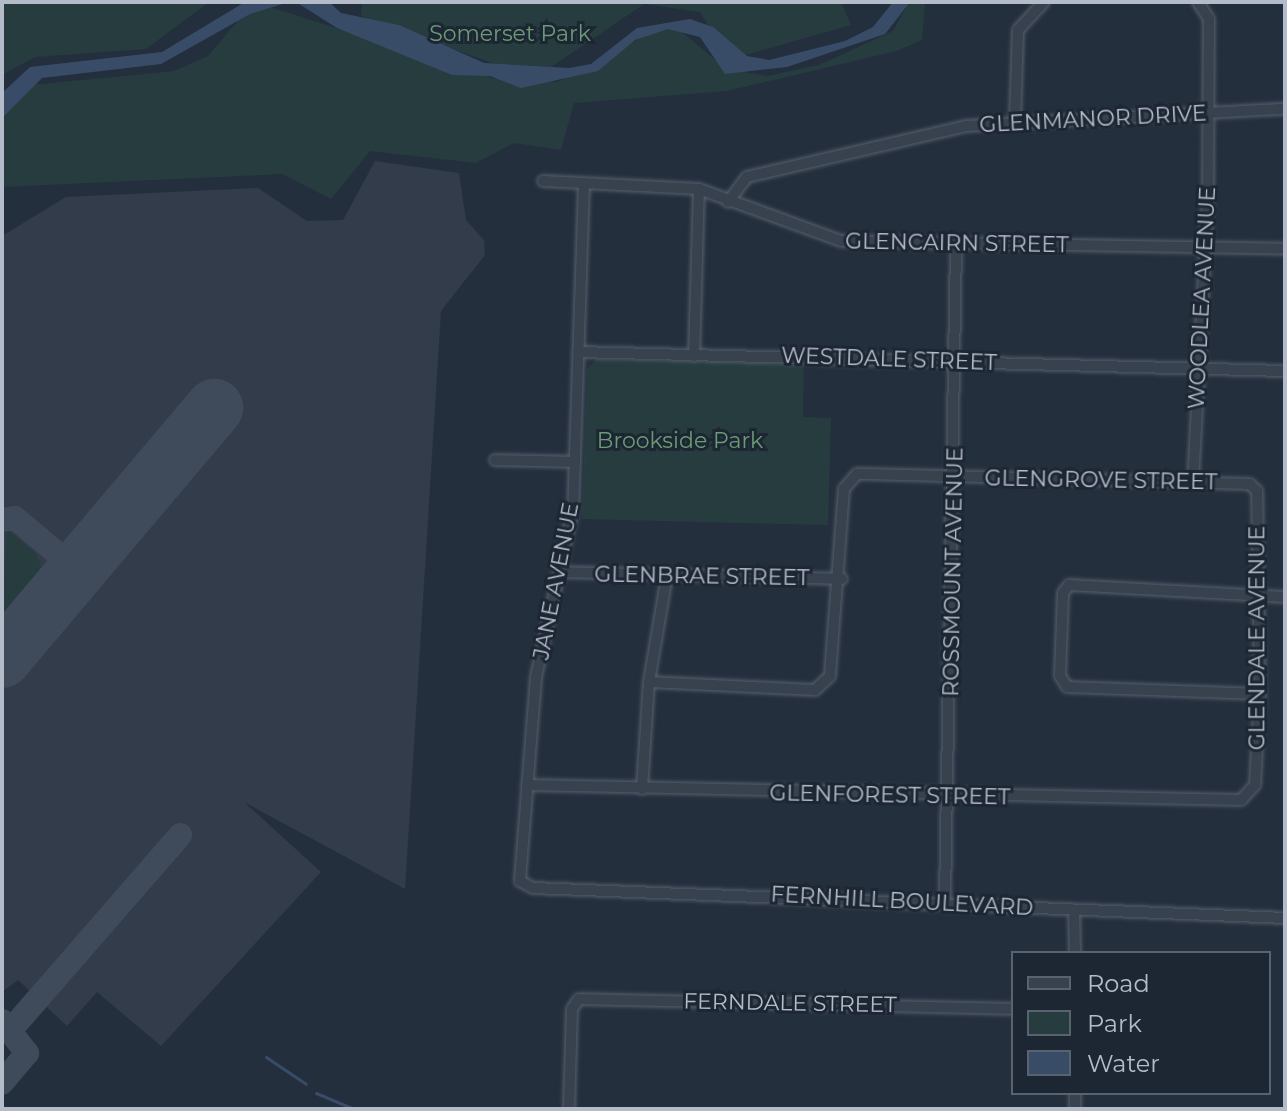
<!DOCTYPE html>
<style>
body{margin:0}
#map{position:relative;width:1287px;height:1111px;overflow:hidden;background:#242f3e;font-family:Montserrat,sans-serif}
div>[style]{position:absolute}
.airport>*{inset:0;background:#323c4b}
.green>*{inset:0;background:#263c3f}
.water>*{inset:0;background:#394c67}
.stream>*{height:3px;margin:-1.5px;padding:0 1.5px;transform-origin:1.5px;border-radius:1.5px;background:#394c67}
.taxiway>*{height:24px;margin:-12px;padding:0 12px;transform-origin:12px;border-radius:12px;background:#3f4a5a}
.runway>*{height:58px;margin:-29px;padding:0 29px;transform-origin:29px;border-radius:29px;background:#3f4a5a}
.roads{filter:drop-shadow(0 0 2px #565f6c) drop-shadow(0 0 2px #565f6c)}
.minor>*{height:10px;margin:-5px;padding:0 5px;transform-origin:5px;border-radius:5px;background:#38414e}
span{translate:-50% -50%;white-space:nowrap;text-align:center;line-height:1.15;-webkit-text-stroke:6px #1d2633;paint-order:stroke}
.park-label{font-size:22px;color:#6b9a76}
.street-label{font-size:22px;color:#b4bcc9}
.frame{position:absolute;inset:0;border:4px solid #b4bcc9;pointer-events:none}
.legend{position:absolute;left:1011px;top:951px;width:260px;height:144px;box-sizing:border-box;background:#1d2633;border:2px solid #59626f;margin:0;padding:10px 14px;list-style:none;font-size:24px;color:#b4bcc9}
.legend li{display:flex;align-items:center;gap:16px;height:40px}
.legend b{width:40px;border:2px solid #59626f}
</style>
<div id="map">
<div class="airport">
<div style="clip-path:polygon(375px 161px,459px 173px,466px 220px,484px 240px,485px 255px,441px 311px,405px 889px,244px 802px,321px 872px,161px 1046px,97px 992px,67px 1026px,18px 980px,2px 992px,2px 236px,66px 197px,258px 188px,307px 221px,343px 220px)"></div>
</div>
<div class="green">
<div style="clip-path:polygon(2px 2px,209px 2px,146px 49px,35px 57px,2px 75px)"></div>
<div style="clip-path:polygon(362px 2px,841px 2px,851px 25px,738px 57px,723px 50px,700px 12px,644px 4px,551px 67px,498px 65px,361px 16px)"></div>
<div style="clip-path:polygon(909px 2px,925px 2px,922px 40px,897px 51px,727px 91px,574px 103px,561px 150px,514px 143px,476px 163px,370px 151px,331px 199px,282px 174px,2px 187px,2px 108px,32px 85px,174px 71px,208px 56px,241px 17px,270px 7px,496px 79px,558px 82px,670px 22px,726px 69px,767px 76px,819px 65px,893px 31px)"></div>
<div style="clip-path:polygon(596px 359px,804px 364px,803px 417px,831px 418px,828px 525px,582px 519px,587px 369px)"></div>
<div style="clip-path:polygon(7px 529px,36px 554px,44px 574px,2px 623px)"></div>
</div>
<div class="water">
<div style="clip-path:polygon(245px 2px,289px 2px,250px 14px,161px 64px,42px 78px,2px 118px,2px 93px,30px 67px,162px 52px)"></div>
<div style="clip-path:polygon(296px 2px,329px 2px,341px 13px,399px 25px,484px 63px,569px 68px,591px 64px,637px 28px,690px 19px,713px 27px,747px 56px,769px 60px,845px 41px,873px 27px,893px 2px,910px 2px,885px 34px,787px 67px,725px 74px,700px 37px,668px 29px,635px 40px,598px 71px,521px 88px,490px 76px,452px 75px,337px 28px)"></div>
</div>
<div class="stream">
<div style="left:266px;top:1057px;width:48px;rotate:34deg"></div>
<div style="left:316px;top:1093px;width:41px;rotate:22.8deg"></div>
</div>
<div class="taxiway">
<div style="left:2px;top:520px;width:13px;rotate:-9deg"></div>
<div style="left:15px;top:518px;width:56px;rotate:39.9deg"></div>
<div style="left:58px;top:554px;width:28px;rotate:60deg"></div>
<div style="left:2px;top:1021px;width:41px;rotate:52deg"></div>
<div style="left:27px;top:1053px;width:39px;rotate:130deg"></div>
<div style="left:9px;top:1032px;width:261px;rotate:-49deg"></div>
</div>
<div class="runway">
<div style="left:2px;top:659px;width:329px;rotate:-49.8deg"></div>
</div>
<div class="roads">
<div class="minor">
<div style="left:1015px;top:121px;width:91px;rotate:-88.1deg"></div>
<div style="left:1018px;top:30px;width:38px;rotate:-47deg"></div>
<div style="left:543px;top:181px;width:156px;rotate:2.9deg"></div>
<div style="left:699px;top:189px;width:151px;rotate:20.1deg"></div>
<div style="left:841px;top:241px;width:444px;rotate:1deg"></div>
<div style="left:584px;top:184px;width:326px;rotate:91.9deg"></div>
<div style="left:573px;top:510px;width:171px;rotate:102.5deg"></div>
<div style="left:536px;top:677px;width:205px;rotate:94.5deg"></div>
<div style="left:520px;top:881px;width:15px;rotate:28deg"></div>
<div style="left:533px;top:888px;width:753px;rotate:2.28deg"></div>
<div style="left:728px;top:202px;width:31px;rotate:-53deg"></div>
<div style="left:747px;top:177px;width:225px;rotate:-13.1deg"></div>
<div style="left:966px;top:126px;width:319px;rotate:-3.1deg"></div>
<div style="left:578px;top:352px;width:705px;rotate:1.54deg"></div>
<div style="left:694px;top:356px;width:167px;rotate:-88.3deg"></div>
<div style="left:495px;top:460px;width:80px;rotate:1.4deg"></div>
<div style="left:1193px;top:483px;width:289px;rotate:-87deg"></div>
<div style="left:1208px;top:194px;width:175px;rotate:-89.7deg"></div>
<div style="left:1209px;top:19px;width:20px;rotate:-123deg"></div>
<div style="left:561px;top:572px;width:281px;rotate:1.4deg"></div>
<div style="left:1260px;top:694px;width:193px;rotate:-177.9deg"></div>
<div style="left:1067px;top:687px;width:13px;rotate:-122deg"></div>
<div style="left:1060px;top:676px;width:83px;rotate:-87.9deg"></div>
<div style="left:1063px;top:593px;width:10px;rotate:-53deg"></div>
<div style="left:1069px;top:585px;width:216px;rotate:3.2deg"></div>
<div style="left:527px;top:785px;width:714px;rotate:1.2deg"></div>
<div style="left:1241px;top:800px;width:21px;rotate:-47deg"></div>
<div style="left:1255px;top:785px;width:91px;rotate:-86.9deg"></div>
<div style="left:1260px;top:694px;width:203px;rotate:-90.8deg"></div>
<div style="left:1257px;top:491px;width:10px;rotate:-135deg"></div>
<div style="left:1250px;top:484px;width:393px;rotate:-178.5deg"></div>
<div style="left:857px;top:474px;width:20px;rotate:131deg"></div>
<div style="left:844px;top:489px;width:188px;rotate:94.3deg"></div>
<div style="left:830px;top:676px;width:21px;rotate:137deg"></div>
<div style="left:815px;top:690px;width:166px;rotate:-177.2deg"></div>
<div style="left:642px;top:789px;width:107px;rotate:-86.3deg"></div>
<div style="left:649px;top:682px;width:108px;rotate:-80.4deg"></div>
<div style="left:945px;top:901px;width:659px;rotate:-89.04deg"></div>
<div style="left:1074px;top:910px;width:43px;rotate:88.7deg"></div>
<div style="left:569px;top:1109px;width:100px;rotate:-88.3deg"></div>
<div style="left:572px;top:1009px;width:12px;rotate:-55deg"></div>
<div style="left:579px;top:999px;width:434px;rotate:1.3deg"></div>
<div style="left:1075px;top:1109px;width:16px;rotate:-90deg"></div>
</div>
</div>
<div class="park-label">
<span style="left:510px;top:34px">Somerset Park</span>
<span style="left:680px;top:441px">Brookside Park</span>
</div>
<div class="street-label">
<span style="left:1093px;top:119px;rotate:-3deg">GLENMANOR DRIVE</span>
<span style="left:957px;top:243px;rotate:1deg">GLENCAIRN STREET</span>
<span style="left:1202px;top:298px;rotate:-87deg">WOODLEA AVENUE</span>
<span style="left:889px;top:359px;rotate:2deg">WESTDALE STREET</span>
<span style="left:1101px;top:480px;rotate:1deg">GLENGROVE STREET</span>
<span style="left:953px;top:572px;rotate:-89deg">ROSSMOUNT AVENUE</span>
<span style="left:702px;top:576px;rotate:1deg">GLENBRAE STREET</span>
<span style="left:556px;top:581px;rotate:-79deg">JANE AVENUE</span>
<span style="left:1257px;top:638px;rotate:-90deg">GLENDALE AVENUE</span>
<span style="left:890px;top:795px;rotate:1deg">GLENFOREST STREET</span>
<span style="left:902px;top:901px;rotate:3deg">FERNHILL BOULEVARD</span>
<span style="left:790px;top:1003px;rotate:1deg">FERNDALE STREET</span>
</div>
<div class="frame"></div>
<ul class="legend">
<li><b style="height:10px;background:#38414e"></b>Road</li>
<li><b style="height:22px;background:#263c3f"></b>Park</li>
<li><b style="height:22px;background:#394c67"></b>Water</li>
</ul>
</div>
